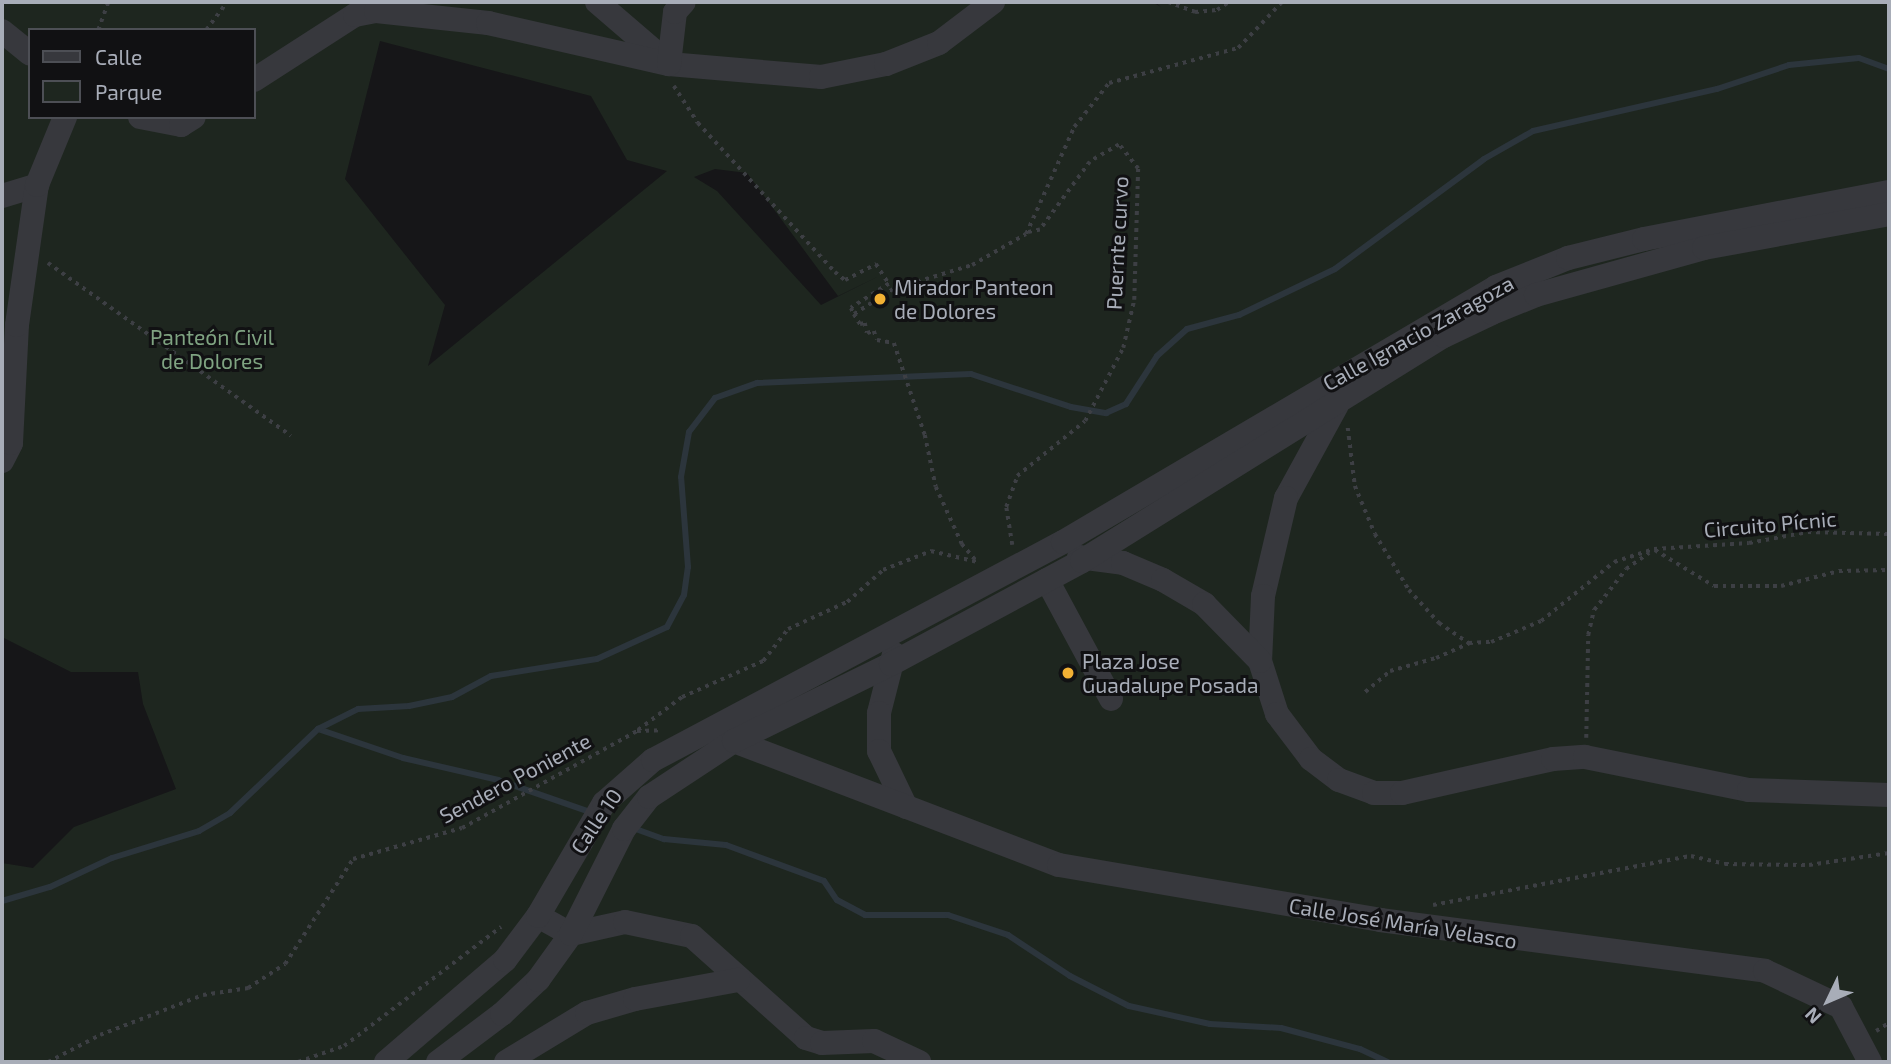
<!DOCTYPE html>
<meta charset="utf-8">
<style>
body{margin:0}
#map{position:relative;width:1891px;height:1064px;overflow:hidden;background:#161618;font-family:"Exo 2",sans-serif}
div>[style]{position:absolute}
.green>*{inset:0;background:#1e261f}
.stream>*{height:6px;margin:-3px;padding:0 3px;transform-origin:3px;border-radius:3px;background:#2c353c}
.path>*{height:3.5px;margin-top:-1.75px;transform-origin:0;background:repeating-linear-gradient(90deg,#3d3f44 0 3.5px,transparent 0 8.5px)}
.minor>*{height:24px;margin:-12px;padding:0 12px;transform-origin:12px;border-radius:12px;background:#37383d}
.dots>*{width:19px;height:19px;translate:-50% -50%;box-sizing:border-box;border:4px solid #111113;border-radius:50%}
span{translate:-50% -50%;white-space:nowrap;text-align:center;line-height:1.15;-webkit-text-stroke:6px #111113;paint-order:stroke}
.street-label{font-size:21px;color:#a8adb8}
.poi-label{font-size:21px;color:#a8adb8}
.left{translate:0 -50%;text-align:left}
.park-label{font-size:21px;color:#7fa381}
.frame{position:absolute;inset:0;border:4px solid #a8adb8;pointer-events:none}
.legend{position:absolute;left:28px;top:28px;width:228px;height:91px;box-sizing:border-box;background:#111113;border:2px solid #4d4f55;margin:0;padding:9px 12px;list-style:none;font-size:21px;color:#a8adb8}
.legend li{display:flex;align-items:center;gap:14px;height:35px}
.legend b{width:35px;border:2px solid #4d4f55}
.north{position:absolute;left:1793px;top:966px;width:70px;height:70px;-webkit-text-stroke:5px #111113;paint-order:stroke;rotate:226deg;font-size:19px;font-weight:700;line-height:28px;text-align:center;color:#a8adb8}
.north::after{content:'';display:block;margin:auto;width:24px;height:32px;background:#a8adb8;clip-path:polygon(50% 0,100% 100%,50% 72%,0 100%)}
</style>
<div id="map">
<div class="green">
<div style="clip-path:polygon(evenodd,2px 2px,1152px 2px,1161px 7px,1155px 2px,1889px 2px,1889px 1062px,2px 1062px,2px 863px,33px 868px,74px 827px,176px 789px,143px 704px,138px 672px,71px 672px,2px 637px,2px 2px,30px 30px,254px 30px,254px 117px,30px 117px,30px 30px,2px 2px,380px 41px,591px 96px,627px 160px,667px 171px,428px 366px,445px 305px,345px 179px,380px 41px,2px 2px,715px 169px,747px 173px,838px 296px,879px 276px,821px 305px,717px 191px,694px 177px,715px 169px)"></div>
</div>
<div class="stream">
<div style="left:318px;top:729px;width:90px;rotate:18.8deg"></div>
<div style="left:403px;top:758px;width:98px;rotate:13deg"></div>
<div style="left:498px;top:780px;width:97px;rotate:19.2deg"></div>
<div style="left:633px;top:828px;width:33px;rotate:20deg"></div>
<div style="left:664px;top:839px;width:62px;rotate:5.5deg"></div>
<div style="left:726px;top:845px;width:104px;rotate:20.2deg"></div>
<div style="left:824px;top:881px;width:23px;rotate:56deg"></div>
<div style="left:837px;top:900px;width:32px;rotate:28deg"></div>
<div style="left:865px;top:915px;width:83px"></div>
<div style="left:948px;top:915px;width:63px;rotate:18.4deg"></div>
<div style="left:1008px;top:935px;width:74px;rotate:33.5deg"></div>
<div style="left:1070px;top:976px;width:66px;rotate:27deg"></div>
<div style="left:1129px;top:1006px;width:83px;rotate:12.5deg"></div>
<div style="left:1210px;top:1024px;width:71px;rotate:3.2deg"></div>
<div style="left:1281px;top:1028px;width:82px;rotate:14.9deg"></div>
<div style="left:1360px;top:1049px;width:31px;rotate:25deg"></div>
<div style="left:2px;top:901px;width:50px;rotate:-16.3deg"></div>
<div style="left:50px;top:887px;width:68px;rotate:-25.1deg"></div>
<div style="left:112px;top:858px;width:91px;rotate:-17.2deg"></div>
<div style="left:199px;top:831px;width:36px;rotate:-30deg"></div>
<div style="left:230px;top:813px;width:122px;rotate:-43.7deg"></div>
<div style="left:318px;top:729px;width:45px;rotate:-26.6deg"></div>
<div style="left:358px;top:709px;width:51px;rotate:-3.4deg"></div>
<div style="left:409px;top:706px;width:44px;rotate:-11.8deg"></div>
<div style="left:452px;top:697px;width:44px;rotate:-28.3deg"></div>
<div style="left:491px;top:676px;width:107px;rotate:-9.1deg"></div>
<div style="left:597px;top:659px;width:77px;rotate:-24.6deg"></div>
<div style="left:667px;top:627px;width:36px;rotate:-62deg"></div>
<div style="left:684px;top:595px;width:28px;rotate:-82deg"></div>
<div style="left:688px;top:567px;width:90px;rotate:-94.4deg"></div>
<div style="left:681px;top:477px;width:46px;rotate:-79.9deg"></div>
<div style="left:689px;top:432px;width:43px;rotate:-52.6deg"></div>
<div style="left:715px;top:398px;width:45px;rotate:-19.7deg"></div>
<div style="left:757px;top:383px;width:214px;rotate:-2.4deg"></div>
<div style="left:971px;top:374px;width:105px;rotate:18.3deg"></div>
<div style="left:1071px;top:407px;width:36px;rotate:10deg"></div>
<div style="left:1106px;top:413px;width:22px;rotate:-24deg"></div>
<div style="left:1126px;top:404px;width:57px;rotate:-57.1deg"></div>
<div style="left:1157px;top:356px;width:40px;rotate:-42deg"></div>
<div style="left:1187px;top:329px;width:54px;rotate:-15.1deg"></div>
<div style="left:1239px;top:315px;width:106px;rotate:-25.6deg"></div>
<div style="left:1335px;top:269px;width:185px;rotate:-36.4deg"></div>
<div style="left:1484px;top:159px;width:56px;rotate:-29.7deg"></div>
<div style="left:1533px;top:131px;width:189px;rotate:-12.9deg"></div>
<div style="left:1717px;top:89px;width:76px;rotate:-18.4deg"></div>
<div style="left:1789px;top:65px;width:70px;rotate:-5.7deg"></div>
<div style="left:1859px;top:58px;width:32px;rotate:20deg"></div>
</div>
<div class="path">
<div style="left:1168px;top:2px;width:29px;rotate:20deg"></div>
<div style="left:1195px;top:12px;width:22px;rotate:-5deg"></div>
<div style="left:1217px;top:10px;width:14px;rotate:-34deg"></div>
<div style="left:98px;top:30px;width:30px;rotate:-70deg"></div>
<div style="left:206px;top:30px;width:35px;rotate:-53deg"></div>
<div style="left:674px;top:86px;width:44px;rotate:57deg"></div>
<div style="left:698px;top:123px;width:202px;rotate:47.4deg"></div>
<div style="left:835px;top:272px;width:13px;rotate:39deg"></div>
<div style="left:845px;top:280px;width:35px;rotate:-27deg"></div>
<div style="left:876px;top:264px;width:24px;rotate:57deg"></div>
<div style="left:889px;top:284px;width:45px;rotate:147.7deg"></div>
<div style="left:851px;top:308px;width:7px;rotate:63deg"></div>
<div style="left:854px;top:314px;width:46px;rotate:-32.7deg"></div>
<div style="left:893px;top:289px;width:83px;rotate:-16.9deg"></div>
<div style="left:972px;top:265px;width:62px;rotate:-29.9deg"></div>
<div style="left:1026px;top:234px;width:117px;rotate:-65.8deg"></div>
<div style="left:1074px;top:127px;width:56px;rotate:-51.5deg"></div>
<div style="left:1109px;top:83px;width:134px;rotate:-15.2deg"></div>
<div style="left:1238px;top:48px;width:64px;rotate:-46.3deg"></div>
<div style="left:48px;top:263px;width:298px;rotate:35.4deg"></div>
<div style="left:854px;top:314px;width:12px;rotate:59deg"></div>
<div style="left:860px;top:324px;width:5px;rotate:-11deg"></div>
<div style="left:865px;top:323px;width:10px;rotate:79deg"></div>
<div style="left:867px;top:333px;width:7px;rotate:-16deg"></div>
<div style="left:874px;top:331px;width:9px;rotate:72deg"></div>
<div style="left:877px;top:340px;width:17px;rotate:10deg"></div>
<div style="left:894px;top:343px;width:97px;rotate:71.4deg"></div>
<div style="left:925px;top:435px;width:53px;rotate:78.1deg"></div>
<div style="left:936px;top:487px;width:63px;rotate:65.5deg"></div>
<div style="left:962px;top:544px;width:25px;rotate:50deg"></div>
<div style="left:1348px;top:428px;width:58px;rotate:83.1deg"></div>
<div style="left:1355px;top:486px;width:52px;rotate:67.4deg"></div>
<div style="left:1375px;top:534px;width:66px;rotate:58.7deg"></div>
<div style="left:1409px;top:590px;width:45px;rotate:47.7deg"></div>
<div style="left:1439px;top:623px;width:36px;rotate:34deg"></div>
<div style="left:1469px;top:643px;width:22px;rotate:-3deg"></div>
<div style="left:1491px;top:642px;width:54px;rotate:-22.8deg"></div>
<div style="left:1541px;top:621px;width:94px;rotate:-38.9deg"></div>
<div style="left:1614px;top:562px;width:42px;rotate:-18deg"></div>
<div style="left:1654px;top:549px;width:95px;rotate:-3.6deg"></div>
<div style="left:1749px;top:543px;width:60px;rotate:-10.6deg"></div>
<div style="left:1808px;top:532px;width:81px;rotate:1.4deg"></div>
<div style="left:1012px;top:545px;width:38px;rotate:-99deg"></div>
<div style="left:1006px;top:507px;width:33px;rotate:-70deg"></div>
<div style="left:1017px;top:476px;width:87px;rotate:-39deg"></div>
<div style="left:1085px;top:421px;width:82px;rotate:-62.5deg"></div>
<div style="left:1123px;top:348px;width:49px;rotate:-77.1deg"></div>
<div style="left:1134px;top:300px;width:131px;rotate:-88.3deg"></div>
<div style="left:1138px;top:169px;width:31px;rotate:-128deg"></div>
<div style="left:1119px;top:145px;width:34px;rotate:150deg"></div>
<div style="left:1090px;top:162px;width:84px;rotate:126.3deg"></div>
<div style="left:1040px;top:230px;width:14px;rotate:168deg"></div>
<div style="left:1655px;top:550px;width:69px;rotate:31.4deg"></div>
<div style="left:1714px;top:586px;width:67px"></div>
<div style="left:1781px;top:586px;width:60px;rotate:-14.5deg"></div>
<div style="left:1839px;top:571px;width:50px;rotate:-1.1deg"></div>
<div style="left:1365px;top:692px;width:33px;rotate:-40deg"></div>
<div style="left:1390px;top:671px;width:48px;rotate:-15.8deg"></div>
<div style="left:1436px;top:658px;width:36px;rotate:-24deg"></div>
<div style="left:638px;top:730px;width:55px;rotate:-36.9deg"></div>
<div style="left:682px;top:697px;width:89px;rotate:-24deg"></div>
<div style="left:763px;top:661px;width:41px;rotate:-52deg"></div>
<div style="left:788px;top:629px;width:65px;rotate:-24.6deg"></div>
<div style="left:847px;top:602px;width:48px;rotate:-41.6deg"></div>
<div style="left:883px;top:570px;width:52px;rotate:-21.6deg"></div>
<div style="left:931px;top:551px;width:48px;rotate:13.2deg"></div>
<div style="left:1586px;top:738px;width:103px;rotate:-88.9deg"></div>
<div style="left:1588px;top:635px;width:26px;rotate:-77deg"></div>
<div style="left:1594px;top:610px;width:52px;rotate:-52deg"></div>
<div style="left:1626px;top:569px;width:28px;rotate:-35deg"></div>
<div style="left:1433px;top:905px;width:263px;rotate:-10.8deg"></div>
<div style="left:1691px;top:856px;width:35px;rotate:13deg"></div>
<div style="left:1725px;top:864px;width:84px;rotate:0.7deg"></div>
<div style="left:1809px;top:865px;width:81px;rotate:-8.5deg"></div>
<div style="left:1876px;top:1031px;width:15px;rotate:-32deg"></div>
<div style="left:48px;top:1062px;width:59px;rotate:-27.4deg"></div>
<div style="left:100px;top:1035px;width:110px;rotate:-21.2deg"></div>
<div style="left:203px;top:995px;width:46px;rotate:-8.8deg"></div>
<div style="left:248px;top:988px;width:44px;rotate:-33deg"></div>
<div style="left:285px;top:964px;width:125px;rotate:-57.1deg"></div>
<div style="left:353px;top:859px;width:113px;rotate:-15.9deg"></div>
<div style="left:462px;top:828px;width:200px;rotate:-29deg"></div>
<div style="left:637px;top:731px;width:25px;rotate:-2deg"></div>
<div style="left:298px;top:1062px;width:49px;rotate:-19.2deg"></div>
<div style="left:344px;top:1046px;width:197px;rotate:-37.2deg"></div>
</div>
<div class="minor">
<div style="left:597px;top:2px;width:95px;rotate:40.7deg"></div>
<div style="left:669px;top:64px;width:153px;rotate:4.9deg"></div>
<div style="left:821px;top:77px;width:66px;rotate:-11.3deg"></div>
<div style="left:886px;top:64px;width:57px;rotate:-21.6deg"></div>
<div style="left:939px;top:43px;width:68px;rotate:-37.2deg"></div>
<div style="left:2px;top:31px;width:36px;rotate:39deg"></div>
<div style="left:254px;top:80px;width:120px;rotate:-32.8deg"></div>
<div style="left:355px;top:15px;width:21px;rotate:-11deg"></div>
<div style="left:376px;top:11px;width:113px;rotate:6.1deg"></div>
<div style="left:488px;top:23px;width:186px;rotate:12.8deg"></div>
<div style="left:669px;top:64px;width:52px;rotate:-83.4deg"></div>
<div style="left:675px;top:12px;width:13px;rotate:-48deg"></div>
<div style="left:140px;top:117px;width:42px;rotate:11deg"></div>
<div style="left:181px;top:125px;width:15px;rotate:-32deg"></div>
<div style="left:2px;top:196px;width:37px;rotate:-17deg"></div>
<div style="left:1337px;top:405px;width:106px;rotate:118.7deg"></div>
<div style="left:1286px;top:498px;width:101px;rotate:103.2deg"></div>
<div style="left:1263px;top:596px;width:65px;rotate:92.6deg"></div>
<div style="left:1260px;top:661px;width:56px;rotate:72.2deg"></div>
<div style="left:1277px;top:714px;width:56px;rotate:52.9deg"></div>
<div style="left:1311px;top:759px;width:35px;rotate:37deg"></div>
<div style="left:1339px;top:780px;width:37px;rotate:20deg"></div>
<div style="left:1374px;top:793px;width:28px"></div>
<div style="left:1402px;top:793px;width:155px;rotate:-12.7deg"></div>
<div style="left:1553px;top:759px;width:32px;rotate:-4deg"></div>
<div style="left:1585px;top:757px;width:167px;rotate:11.4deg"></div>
<div style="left:1749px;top:790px;width:140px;rotate:2deg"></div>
<div style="left:2px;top:461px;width:20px;rotate:-63deg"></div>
<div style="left:11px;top:443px;width:118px;rotate:-87.1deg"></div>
<div style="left:17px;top:325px;width:141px;rotate:-81.9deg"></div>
<div style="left:37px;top:185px;width:74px;rotate:-67.6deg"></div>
<div style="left:1079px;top:557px;width:44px;rotate:7.8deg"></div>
<div style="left:1123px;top:563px;width:43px;rotate:23deg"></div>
<div style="left:1163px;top:580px;width:48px;rotate:30.3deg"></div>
<div style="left:1204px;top:604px;width:80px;rotate:45.5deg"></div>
<div style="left:1047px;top:580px;width:135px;rotate:61.7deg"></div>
<div style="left:894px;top:654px;width:61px;rotate:104.3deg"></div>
<div style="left:879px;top:713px;width:38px;rotate:90deg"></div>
<div style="left:879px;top:751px;width:62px;rotate:64.3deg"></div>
<div style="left:726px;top:738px;width:356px;rotate:20.9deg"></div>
<div style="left:1059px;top:865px;width:326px;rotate:9.7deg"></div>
<div style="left:1380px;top:920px;width:388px;rotate:7.5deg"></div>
<div style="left:1765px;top:971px;width:84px;rotate:25.3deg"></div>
<div style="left:1841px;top:1007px;width:62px;rotate:62.2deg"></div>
<div style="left:538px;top:916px;width:38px;rotate:29deg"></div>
<div style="left:571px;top:934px;width:55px;rotate:-12.5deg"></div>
<div style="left:625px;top:922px;width:68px;rotate:11.8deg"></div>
<div style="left:692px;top:936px;width:153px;rotate:41.8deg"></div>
<div style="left:806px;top:1038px;width:17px;rotate:17deg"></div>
<div style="left:822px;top:1043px;width:52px;rotate:-2.2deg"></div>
<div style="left:874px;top:1041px;width:50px;rotate:25deg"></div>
<div style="left:386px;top:1062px;width:157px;rotate:-40.6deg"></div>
<div style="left:505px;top:960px;width:55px;rotate:-53.1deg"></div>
<div style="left:538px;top:916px;width:131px;rotate:-59.7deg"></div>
<div style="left:604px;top:803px;width:65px;rotate:-41.3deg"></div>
<div style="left:653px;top:760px;width:464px;rotate:-28deg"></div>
<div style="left:1063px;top:542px;width:503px;rotate:-30.49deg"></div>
<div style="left:1496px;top:287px;width:78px;rotate:-21.9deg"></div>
<div style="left:1568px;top:258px;width:78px;rotate:-14deg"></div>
<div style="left:1644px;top:239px;width:249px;rotate:-10.9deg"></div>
<div style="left:438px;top:1062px;width:80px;rotate:-36.9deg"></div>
<div style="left:502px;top:1014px;width:50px;rotate:-43.4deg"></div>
<div style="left:538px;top:980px;width:57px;rotate:-54.3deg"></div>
<div style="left:571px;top:934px;width:118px;rotate:-63.2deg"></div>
<div style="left:624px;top:829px;width:41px;rotate:-52deg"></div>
<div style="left:649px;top:797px;width:102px;rotate:-33.4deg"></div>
<div style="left:734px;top:741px;width:175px;rotate:-26.1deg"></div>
<div style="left:891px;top:664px;width:217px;rotate:-28.3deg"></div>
<div style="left:1082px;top:561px;width:426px;rotate:-31.9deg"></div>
<div style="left:1444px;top:336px;width:53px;rotate:-25.6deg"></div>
<div style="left:1492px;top:313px;width:48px;rotate:-22.2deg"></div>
<div style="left:1536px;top:295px;width:174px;rotate:-15.6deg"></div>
<div style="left:1704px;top:248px;width:188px;rotate:-10.4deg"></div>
<div style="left:506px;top:1062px;width:95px;rotate:-31.2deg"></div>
<div style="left:587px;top:1013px;width:50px;rotate:-16.3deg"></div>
<div style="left:635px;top:999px;width:105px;rotate:-10.5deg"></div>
</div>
<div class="dots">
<div style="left:880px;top:299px;background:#f2b134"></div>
<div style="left:1068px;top:673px;background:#f2b134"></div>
</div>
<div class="street-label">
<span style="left:1117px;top:243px;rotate:-87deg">Puernte curvo</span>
<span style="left:1418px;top:333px;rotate:-29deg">Calle Ignacio Zaragoza</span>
<span style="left:1770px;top:524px;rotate:-5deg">Circuito Pícnic</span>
<span style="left:515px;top:778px;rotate:-28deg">Sendero Poniente</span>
<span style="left:596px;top:821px;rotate:-56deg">Calle 10</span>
<span style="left:1403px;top:923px;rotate:9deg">Calle José María Velasco</span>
</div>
<div class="poi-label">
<span class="left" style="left:894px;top:299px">Mirador Panteon<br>de Dolores</span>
<span class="left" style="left:1082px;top:673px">Plaza Jose<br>Guadalupe Posada</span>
</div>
<div class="park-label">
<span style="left:212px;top:349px">Panteón Civil<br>de Dolores</span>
</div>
<div class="frame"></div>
<ul class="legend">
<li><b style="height:9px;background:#37383d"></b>Calle</li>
<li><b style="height:19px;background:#1e261f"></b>Parque</li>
</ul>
<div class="north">N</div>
</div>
